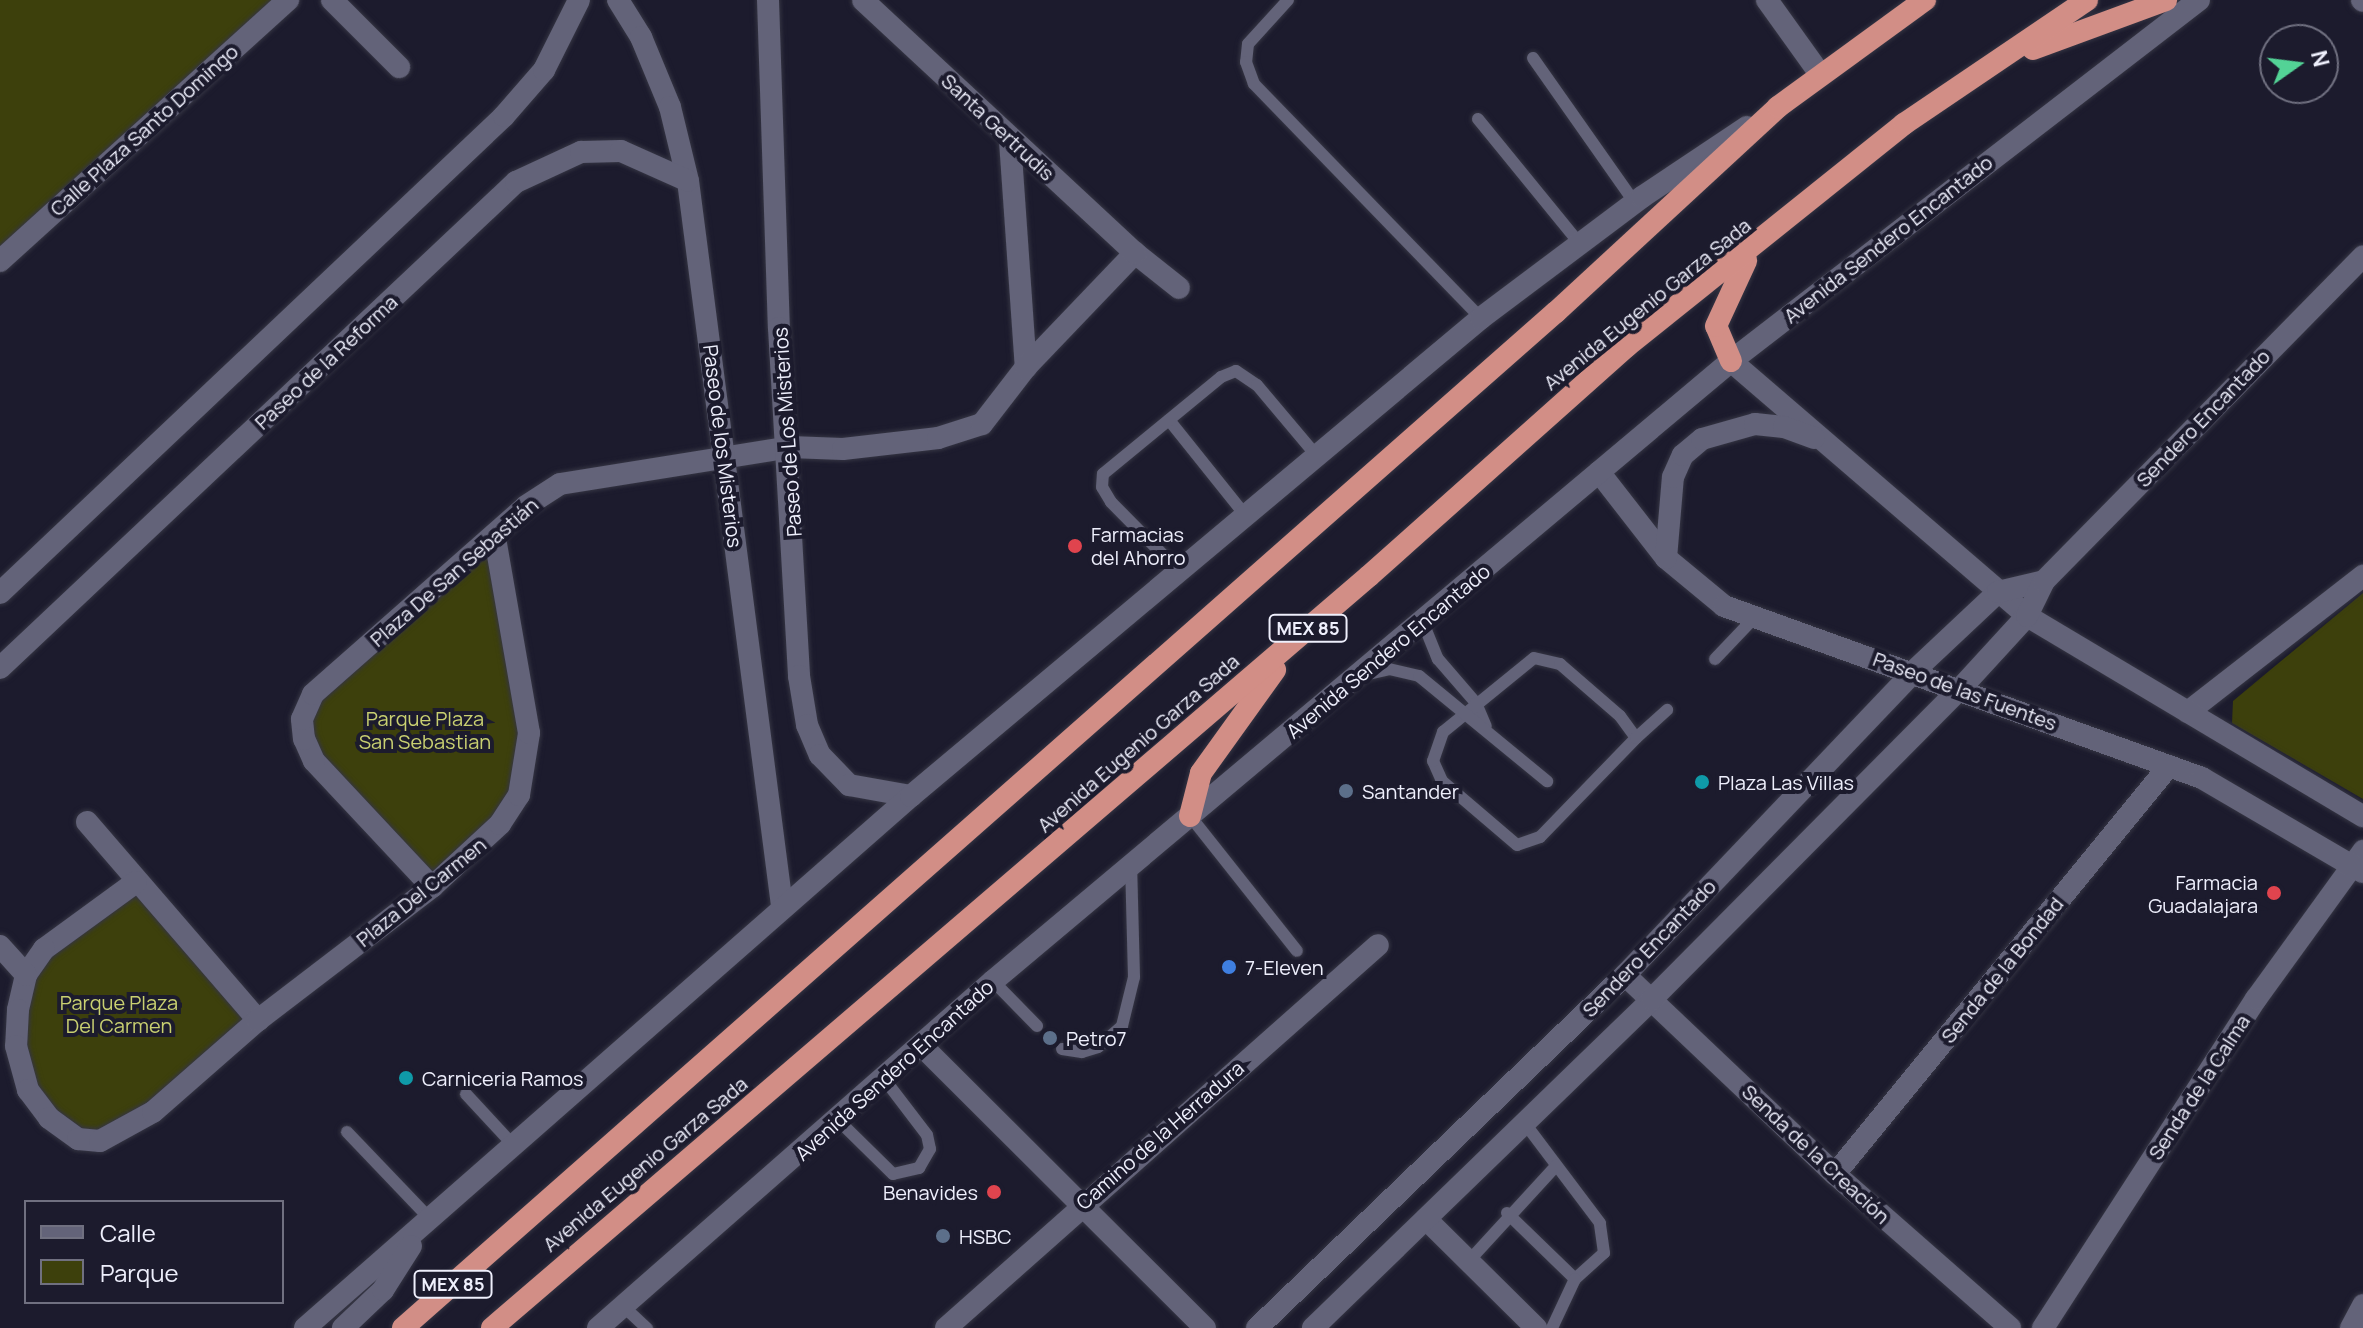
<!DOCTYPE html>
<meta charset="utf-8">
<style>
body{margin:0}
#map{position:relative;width:2363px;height:1328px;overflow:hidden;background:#1c1b2d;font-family:Manrope,sans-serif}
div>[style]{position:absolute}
.green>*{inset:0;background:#3d400c}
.roads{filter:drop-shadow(0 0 2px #353543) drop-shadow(0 0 2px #353543)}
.service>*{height:12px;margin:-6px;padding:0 6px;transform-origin:6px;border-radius:6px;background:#636379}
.minor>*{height:22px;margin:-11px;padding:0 11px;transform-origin:11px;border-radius:11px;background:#636379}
.tertiary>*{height:22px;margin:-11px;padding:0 11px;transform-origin:11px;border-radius:11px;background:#636379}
.trunk>*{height:22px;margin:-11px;padding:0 11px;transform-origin:11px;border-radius:11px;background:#d28e86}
.dots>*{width:22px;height:22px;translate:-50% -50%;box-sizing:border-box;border:4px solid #1c1b2d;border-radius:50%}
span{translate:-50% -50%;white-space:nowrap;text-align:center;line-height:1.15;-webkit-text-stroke:8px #1c1b2d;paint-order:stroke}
.shield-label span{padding:2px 6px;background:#1c1b2d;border:2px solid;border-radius:6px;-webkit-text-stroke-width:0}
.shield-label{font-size:18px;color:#eeeffc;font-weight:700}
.street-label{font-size:20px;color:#eeeffc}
.poi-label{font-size:20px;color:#eeeffc}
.left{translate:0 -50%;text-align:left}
.right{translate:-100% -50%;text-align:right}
.park-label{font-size:20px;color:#c9d071}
.legend{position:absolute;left:24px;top:1200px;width:260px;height:104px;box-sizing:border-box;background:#1c1b2d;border:2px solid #707080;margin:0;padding:10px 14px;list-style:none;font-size:24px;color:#eeeffc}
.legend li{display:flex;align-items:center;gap:16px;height:40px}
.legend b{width:40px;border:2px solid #707080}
.north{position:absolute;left:2259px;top:24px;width:80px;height:80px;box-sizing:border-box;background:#1c1b2d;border:2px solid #707080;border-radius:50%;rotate:76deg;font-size:22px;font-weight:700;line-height:32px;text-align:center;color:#eeeffc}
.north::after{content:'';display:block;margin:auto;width:28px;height:36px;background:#53d396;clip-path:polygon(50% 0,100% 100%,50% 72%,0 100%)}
</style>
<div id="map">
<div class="green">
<div style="clip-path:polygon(0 0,288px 0,0 261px)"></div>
<div style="clip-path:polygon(495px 538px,529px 733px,519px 795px,432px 887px,314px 761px,303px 730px,313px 694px)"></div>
<div style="clip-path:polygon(2363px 593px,2363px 799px,2232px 723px,2233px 701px)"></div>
<div style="clip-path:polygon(136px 882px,258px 1020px,100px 1141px,28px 1090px,18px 1010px,26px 975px)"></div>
</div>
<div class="roads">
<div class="service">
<div style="left:1288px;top:0;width:59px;rotate:132.3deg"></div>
<div style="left:1248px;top:44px;width:18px;rotate:96deg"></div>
<div style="left:1246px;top:62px;width:23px;rotate:70deg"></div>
<div style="left:1254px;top:84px;width:326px;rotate:45.9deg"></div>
<div style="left:1533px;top:58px;width:177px;rotate:54.9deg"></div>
<div style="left:1478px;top:119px;width:161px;rotate:50.8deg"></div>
<div style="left:1169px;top:420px;width:122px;rotate:51.3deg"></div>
<div style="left:1179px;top:571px;width:97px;rotate:-134.6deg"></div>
<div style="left:1111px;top:502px;width:17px;rotate:-121deg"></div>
<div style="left:1102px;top:487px;width:13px;rotate:-86deg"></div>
<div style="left:1103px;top:474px;width:153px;rotate:-39.4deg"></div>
<div style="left:1221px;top:377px;width:16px;rotate:-22deg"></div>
<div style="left:1236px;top:371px;width:25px;rotate:34deg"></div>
<div style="left:1257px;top:385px;width:92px;rotate:49.9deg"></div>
<div style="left:1428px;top:617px;width:9px;rotate:117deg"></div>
<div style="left:1424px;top:625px;width:37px;rotate:68deg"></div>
<div style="left:1438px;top:659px;width:58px;rotate:49.2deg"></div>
<div style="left:1476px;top:703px;width:25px;rotate:67deg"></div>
<div style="left:1534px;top:658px;width:27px;rotate:13deg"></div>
<div style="left:1560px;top:664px;width:79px;rotate:40.9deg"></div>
<div style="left:1620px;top:716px;width:27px;rotate:54deg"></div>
<div style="left:1636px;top:738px;width:138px;rotate:134.1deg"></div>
<div style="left:1540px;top:837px;width:24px;rotate:161deg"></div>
<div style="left:1517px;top:845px;width:99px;rotate:-139.5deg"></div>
<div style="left:1442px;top:781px;width:22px;rotate:-114deg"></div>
<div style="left:1433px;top:761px;width:31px;rotate:-71deg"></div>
<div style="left:1443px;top:732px;width:117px;rotate:-39.1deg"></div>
<div style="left:1715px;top:659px;width:57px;rotate:-46.4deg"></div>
<div style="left:1364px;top:675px;width:26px;rotate:-13deg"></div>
<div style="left:1389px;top:669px;width:31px;rotate:13deg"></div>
<div style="left:1419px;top:676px;width:166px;rotate:39.4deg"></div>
<div style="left:1636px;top:738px;width:42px;rotate:-42.1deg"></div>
<div style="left:1190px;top:816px;width:172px;rotate:51.6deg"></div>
<div style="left:993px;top:981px;width:63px;rotate:45.6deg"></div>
<div style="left:1062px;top:1049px;width:20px;rotate:9deg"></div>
<div style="left:1082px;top:1052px;width:17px;rotate:-17deg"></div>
<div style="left:1098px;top:1047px;width:32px;rotate:-41deg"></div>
<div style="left:1122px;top:1026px;width:50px;rotate:-76.2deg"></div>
<div style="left:1134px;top:977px;width:113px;rotate:-91.5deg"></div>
<div style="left:466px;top:1094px;width:72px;rotate:47.2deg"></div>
<div style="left:838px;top:1120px;width:77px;rotate:44.5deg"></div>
<div style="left:893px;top:1174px;width:27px;rotate:-13deg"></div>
<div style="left:919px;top:1168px;width:22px;rotate:-60deg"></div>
<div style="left:930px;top:1149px;width:14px;rotate:-102deg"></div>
<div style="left:927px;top:1135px;width:69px;rotate:-127.4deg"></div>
<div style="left:347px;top:1132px;width:123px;rotate:46.3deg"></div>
<div style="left:1507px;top:1213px;width:95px;rotate:44.1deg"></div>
<div style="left:1575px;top:1279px;width:39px;rotate:-42deg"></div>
<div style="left:1604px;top:1253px;width:30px;rotate:-98deg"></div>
<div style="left:1600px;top:1223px;width:126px;rotate:-127deg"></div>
<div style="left:1467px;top:1263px;width:132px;rotate:-47.5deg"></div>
<div style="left:623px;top:1306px;width:33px;rotate:43deg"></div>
<div style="left:1552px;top:1328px;width:54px;rotate:-64.9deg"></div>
</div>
<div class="minor">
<div style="left:332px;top:0;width:95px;rotate:45deg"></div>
<div style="left:1767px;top:0;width:91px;rotate:54.4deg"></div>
<div style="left:2362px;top:0;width:1px;rotate:45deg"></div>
<div style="left:1010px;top:141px;width:227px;rotate:86deg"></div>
<div style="left:1135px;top:253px;width:56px;rotate:38.5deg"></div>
<div style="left:0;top:261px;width:389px;rotate:-42.2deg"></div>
<div style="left:2188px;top:712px;width:222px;rotate:-37.9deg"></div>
<div style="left:87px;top:822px;width:262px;rotate:49.2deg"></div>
<div style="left:136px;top:882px;width:114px;rotate:143.9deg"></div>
<div style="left:44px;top:949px;width:32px;rotate:125deg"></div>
<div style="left:26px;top:975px;width:36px;rotate:103deg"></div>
<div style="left:18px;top:1010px;width:36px;rotate:93deg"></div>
<div style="left:16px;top:1046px;width:46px;rotate:74.7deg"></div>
<div style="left:28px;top:1090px;width:35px;rotate:53deg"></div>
<div style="left:49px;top:1118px;width:36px;rotate:36deg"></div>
<div style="left:78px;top:1139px;width:22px;rotate:5deg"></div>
<div style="left:100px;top:1141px;width:60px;rotate:-28.7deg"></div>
<div style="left:153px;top:1112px;width:140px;rotate:-41.2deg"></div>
<div style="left:258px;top:1020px;width:219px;rotate:-37.4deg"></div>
<div style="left:432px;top:887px;width:93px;rotate:-42.8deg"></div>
<div style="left:500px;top:824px;width:35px;rotate:-57deg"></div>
<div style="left:519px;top:795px;width:63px;rotate:-80.8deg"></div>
<div style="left:529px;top:733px;width:198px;rotate:-99.9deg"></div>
<div style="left:432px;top:887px;width:173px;rotate:-133.1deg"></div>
<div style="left:314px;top:761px;width:24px;rotate:-114deg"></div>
<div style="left:304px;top:739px;width:20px;rotate:-96deg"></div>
<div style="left:302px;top:719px;width:27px;rotate:-66deg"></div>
<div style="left:313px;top:694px;width:284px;rotate:-41.4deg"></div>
<div style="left:526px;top:506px;width:40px;rotate:-32.9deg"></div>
<div style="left:560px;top:484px;width:233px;rotate:-9.1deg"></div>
<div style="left:790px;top:447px;width:53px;rotate:2.2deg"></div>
<div style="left:843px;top:449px;width:96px;rotate:-6.6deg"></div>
<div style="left:938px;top:438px;width:46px;rotate:-17.7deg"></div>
<div style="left:982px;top:424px;width:72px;rotate:-52.3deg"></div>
<div style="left:1026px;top:367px;width:158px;rotate:-46.3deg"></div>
<div style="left:1135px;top:253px;width:371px;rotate:-137.1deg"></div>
<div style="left:0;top:946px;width:39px;rotate:48deg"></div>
<div style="left:1625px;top:975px;width:289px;rotate:43.5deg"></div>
<div style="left:1835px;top:1174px;width:233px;rotate:41.3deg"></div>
<div style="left:923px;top:1047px;width:398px;rotate:44.9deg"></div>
<div style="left:1835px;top:1174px;width:527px;rotate:-50.7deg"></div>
<div style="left:1426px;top:1219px;width:155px;rotate:44.7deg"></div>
<div style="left:946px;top:1328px;width:577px;rotate:-41.56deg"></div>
<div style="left:2043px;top:1328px;width:392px;rotate:-57.1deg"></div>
<div style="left:2256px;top:999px;width:183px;rotate:-54.1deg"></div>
<div style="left:2351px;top:1328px;width:26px;rotate:-62deg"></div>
</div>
<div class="tertiary">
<div style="left:618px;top:0;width:44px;rotate:58.1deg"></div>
<div style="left:641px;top:37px;width:76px;rotate:67.5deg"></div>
<div style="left:670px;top:107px;width:76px;rotate:76.3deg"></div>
<div style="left:688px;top:181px;width:731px;rotate:82.61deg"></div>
<div style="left:768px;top:0;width:328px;rotate:88.1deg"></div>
<div style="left:779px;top:328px;width:349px;rotate:86.7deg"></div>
<div style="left:799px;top:676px;width:50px;rotate:80.7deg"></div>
<div style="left:807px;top:725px;width:33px;rotate:67deg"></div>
<div style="left:820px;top:755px;width:42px;rotate:46deg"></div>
<div style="left:849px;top:785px;width:63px;rotate:10.1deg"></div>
<div style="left:1731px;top:361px;width:391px;rotate:40.7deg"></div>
<div style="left:2027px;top:616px;width:391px;rotate:30.8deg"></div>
<div style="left:1599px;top:472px;width:109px;rotate:52.1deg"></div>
<div style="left:1666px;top:558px;width:75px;rotate:39.6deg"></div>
<div style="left:1724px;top:606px;width:508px;rotate:19.79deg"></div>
<div style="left:2202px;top:778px;width:186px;rotate:30.3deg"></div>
<div style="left:1666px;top:558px;width:81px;rotate:-85.1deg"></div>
<div style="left:1673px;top:477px;width:24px;rotate:-66deg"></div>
<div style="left:1683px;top:455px;width:25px;rotate:-40deg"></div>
<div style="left:1702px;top:439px;width:55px;rotate:-15.8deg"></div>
<div style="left:1755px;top:424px;width:29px;rotate:6deg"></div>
<div style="left:1784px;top:427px;width:32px;rotate:20deg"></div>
<div style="left:0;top:593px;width:694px;rotate:-43.42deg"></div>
<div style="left:504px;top:116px;width:61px;rotate:-49deg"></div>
<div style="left:544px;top:70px;width:78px;rotate:-63.4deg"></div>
<div style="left:0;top:668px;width:709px;rotate:-43.29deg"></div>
<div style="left:516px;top:182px;width:72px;rotate:-24.8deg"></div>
<div style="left:581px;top:152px;width:40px;rotate:-1.4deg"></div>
<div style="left:621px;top:151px;width:73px;rotate:24.1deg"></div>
<div style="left:305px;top:1328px;width:806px;rotate:-41.28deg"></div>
<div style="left:911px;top:796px;width:744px;rotate:-39.98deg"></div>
<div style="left:1481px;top:318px;width:201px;rotate:-36.9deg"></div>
<div style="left:1642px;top:197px;width:126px;rotate:-33.7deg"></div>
<div style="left:343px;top:1328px;width:55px;rotate:-43.5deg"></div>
<div style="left:383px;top:1290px;width:52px;rotate:-57.5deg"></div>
<div style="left:598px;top:1328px;width:526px;rotate:-41.3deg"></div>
<div style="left:993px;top:981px;width:964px;rotate:-40.03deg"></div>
<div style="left:1731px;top:361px;width:591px;rotate:-37.65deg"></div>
<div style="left:1257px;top:1328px;width:510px;rotate:-43.81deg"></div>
<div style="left:1625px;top:975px;width:419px;rotate:-46.4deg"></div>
<div style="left:1914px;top:671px;width:115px;rotate:-43.2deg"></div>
<div style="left:1998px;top:592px;width:47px;rotate:-13.4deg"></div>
<div style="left:1313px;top:1328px;width:472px;rotate:-44.1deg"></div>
<div style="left:1652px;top:999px;width:437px;rotate:-45.2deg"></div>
<div style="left:1960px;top:689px;width:99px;rotate:-47.5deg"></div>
<div style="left:2027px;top:616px;width:39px;rotate:-64deg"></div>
<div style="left:2044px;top:581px;width:455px;rotate:-45.5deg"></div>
</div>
<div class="trunk">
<div style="left:2033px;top:49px;width:142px;rotate:-20.2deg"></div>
<div style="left:1731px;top:361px;width:38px;rotate:-113deg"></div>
<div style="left:1716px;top:326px;width:72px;rotate:-65.2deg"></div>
<div style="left:1190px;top:816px;width:44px;rotate:-75.7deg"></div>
<div style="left:1201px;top:773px;width:127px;rotate:-54.3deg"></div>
<div style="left:403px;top:1328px;width:1537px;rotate:-41.39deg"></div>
<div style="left:1556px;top:312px;width:302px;rotate:-42.7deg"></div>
<div style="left:1778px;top:107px;width:182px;rotate:-36.1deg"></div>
<div style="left:492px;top:1328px;width:1155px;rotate:-40.61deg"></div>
<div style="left:1369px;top:576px;width:346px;rotate:-41.7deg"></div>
<div style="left:1627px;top:346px;width:355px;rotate:-38.7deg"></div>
<div style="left:1904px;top:124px;width:221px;rotate:-34.1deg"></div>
</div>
</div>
<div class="dots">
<div style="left:1075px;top:546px;background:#e0444e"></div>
<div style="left:1702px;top:782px;background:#0f9aa8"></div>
<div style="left:1346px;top:791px;background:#5c6f8a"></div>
<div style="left:2274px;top:893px;background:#e0444e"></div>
<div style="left:1229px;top:967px;background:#3f7fe0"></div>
<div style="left:1050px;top:1038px;background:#5c6f8a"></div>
<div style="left:406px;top:1078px;background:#0f9aa8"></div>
<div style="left:994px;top:1192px;background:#e0444e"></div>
<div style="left:943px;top:1236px;background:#5c6f8a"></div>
</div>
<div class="shield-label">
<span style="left:1308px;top:628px">MEX 85</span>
<span style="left:453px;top:1284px">MEX 85</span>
</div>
<div class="street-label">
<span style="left:998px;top:127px;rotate:43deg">Santa Gertrudis</span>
<span style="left:144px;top:130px;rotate:-42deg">Calle Plaza Santo Domingo</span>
<span style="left:1888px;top:239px;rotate:-38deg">Avenida Sendero Encantado</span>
<span style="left:1647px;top:304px;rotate:-39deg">Avenida Eugenio Garza Sada</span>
<span style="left:326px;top:362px;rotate:-43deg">Paseo de la Reforma</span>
<span style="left:2203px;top:418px;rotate:-46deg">Sendero Encantado</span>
<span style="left:787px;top:432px;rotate:-94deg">Paseo de Los Misterios</span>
<span style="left:723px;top:446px;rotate:83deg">Paseo de los Misterios</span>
<span style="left:454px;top:572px;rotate:-41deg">Plaza De San Sebastián</span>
<span style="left:1388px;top:651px;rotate:-40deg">Avenida Sendero Encantado</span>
<span style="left:1965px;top:691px;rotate:20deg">Paseo de las Fuentes</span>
<span style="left:1138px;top:743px;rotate:-41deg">Avenida Eugenio Garza Sada</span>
<span style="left:421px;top:892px;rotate:-39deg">Plaza Del Carmen</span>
<span style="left:1649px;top:948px;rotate:-46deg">Sendero Encantado</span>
<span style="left:2002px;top:970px;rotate:-51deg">Senda de la Bondad</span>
<span style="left:894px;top:1070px;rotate:-42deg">Avenida Sendero Encantado</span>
<span style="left:2199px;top:1087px;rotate:-57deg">Senda de la Calma</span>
<span style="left:1160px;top:1135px;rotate:-41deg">Camino de la Herradura</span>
<span style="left:1816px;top:1154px;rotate:43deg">Senda de la Creación</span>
<span style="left:645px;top:1164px;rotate:-40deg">Avenida Eugenio Garza Sada</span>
</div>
<div class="poi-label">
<span class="left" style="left:1091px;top:546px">Farmacias<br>del Ahorro</span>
<span class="left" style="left:1718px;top:782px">Plaza Las Villas</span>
<span class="left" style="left:1362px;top:791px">Santander</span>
<span class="right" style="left:2258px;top:894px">Farmacia<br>Guadalajara</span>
<span class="left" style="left:1245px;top:967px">7-Eleven</span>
<span class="left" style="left:1066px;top:1038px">Petro7</span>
<span class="left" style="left:422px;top:1078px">Carniceria Ramos</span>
<span class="right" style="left:978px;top:1192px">Benavides</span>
<span class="left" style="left:959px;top:1236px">HSBC</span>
</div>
<div class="park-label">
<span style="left:425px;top:730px">Parque Plaza<br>San Sebastian</span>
<span style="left:119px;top:1014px">Parque Plaza<br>Del Carmen</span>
</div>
<ul class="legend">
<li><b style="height:10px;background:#636379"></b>Calle</li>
<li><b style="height:22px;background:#3d400c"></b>Parque</li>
</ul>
<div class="north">N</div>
</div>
